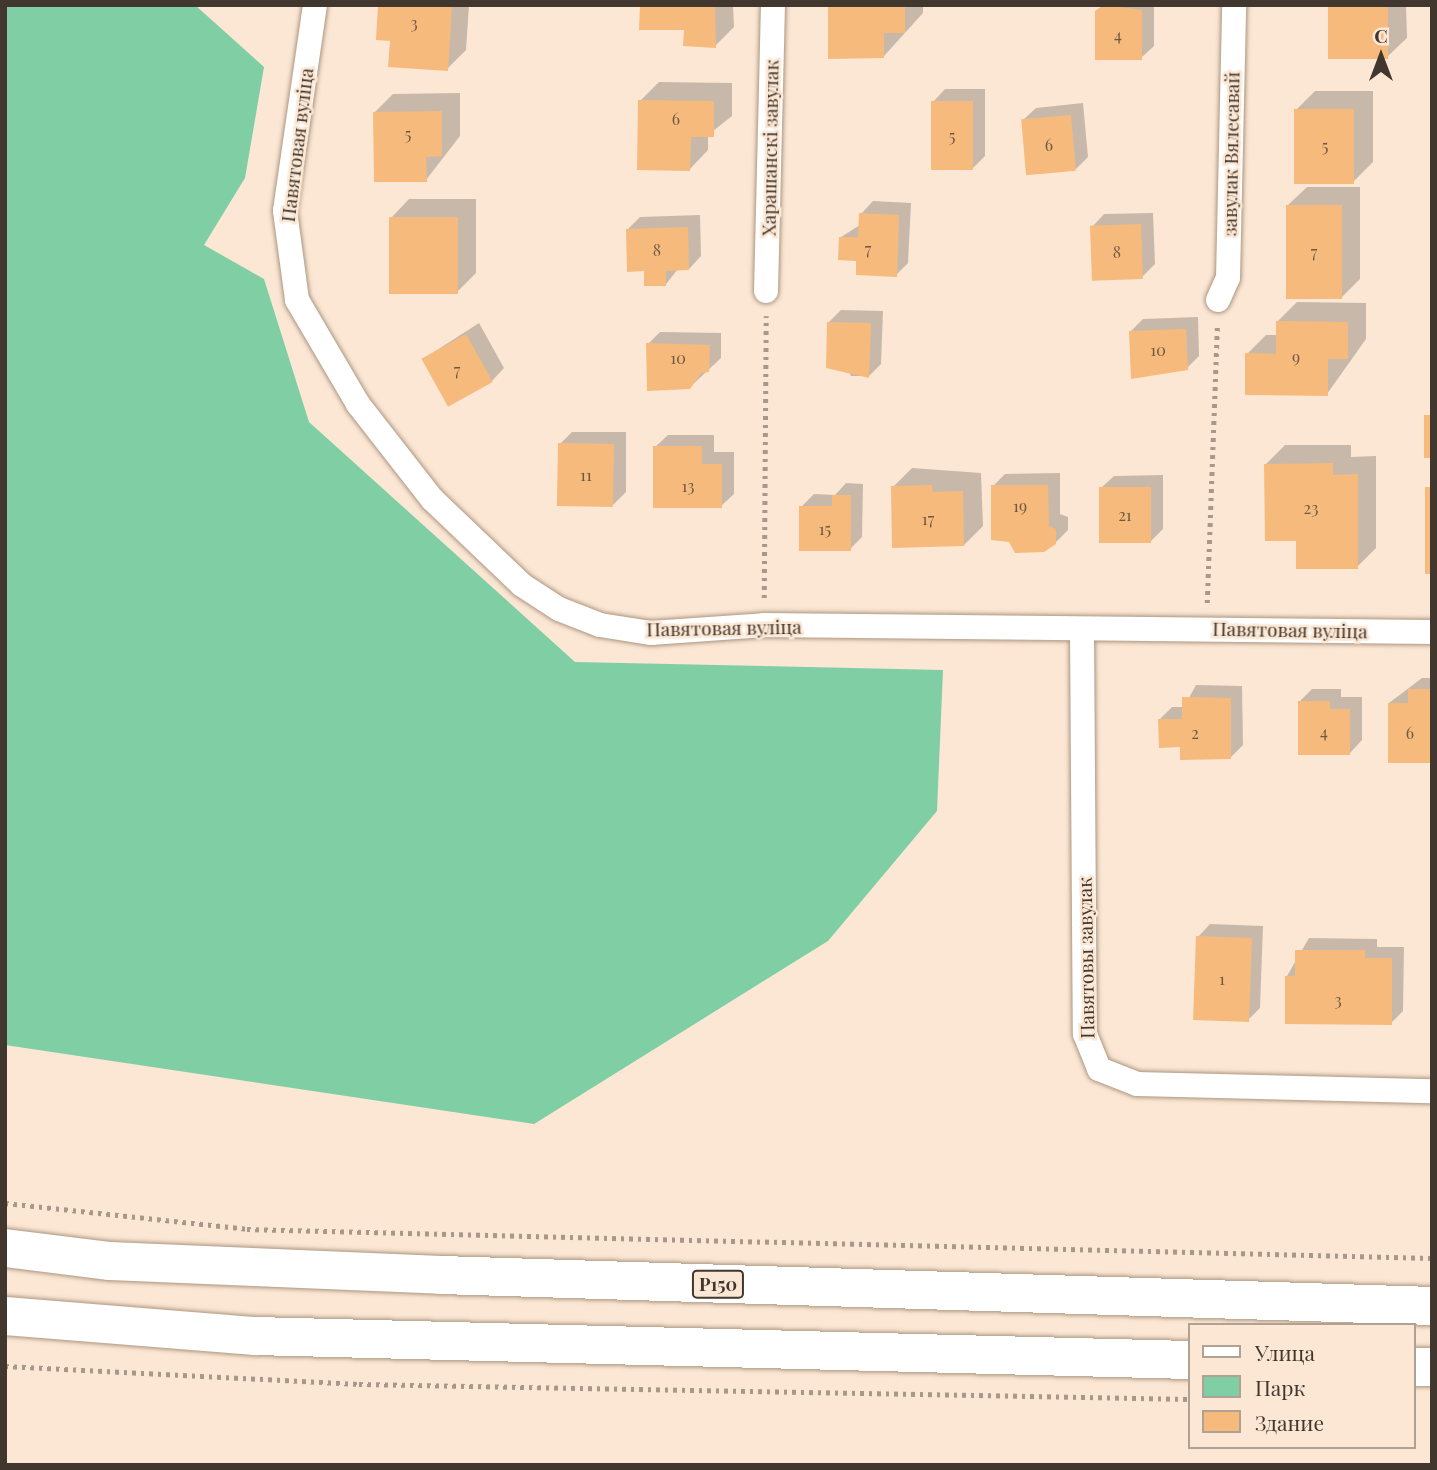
<!DOCTYPE html>
<meta charset="utf-8">
<style>
body{margin:0}
#map{position:relative;width:1437px;height:1470px;overflow:hidden;background:#fbe7d4;font-family:"Playfair Display",serif}
div>[style]{position:absolute}
.green>*{inset:0;background:#80cea3}
.shadow>*{inset:0;background:#0003;transform-origin:0 0}
.building>*{inset:0;background:#f6bb7c;transform-origin:0 0}
.path>*{height:4.5px;margin-top:-2.25px;transform-origin:0;background:repeating-linear-gradient(90deg,#a8988a 0 3.5px,transparent 0 8.5px)}
.roads{filter:drop-shadow(0 0 2px #ad9680) drop-shadow(0 0 2px #ad9680)}
.minor>*{height:24px;margin:-12px;padding:0 12px;transform-origin:12px;border-radius:12px;background:#fff}
.primary>*{height:38px;margin:-19px;padding:0 19px;transform-origin:19px;border-radius:19px;background:#fff}
span{translate:-50% -50%;white-space:nowrap;text-align:center;line-height:1.15;-webkit-text-stroke:5px #fbe7d4;paint-order:stroke}
.number-label{font-size:16px;color:#6e5842}
.number-label span{-webkit-text-stroke-width:0}
.shield-label span{padding:2px 5px;background:#fbe7d4;border:2px solid;border-radius:5px;-webkit-text-stroke-width:0}
.shield-label{font-size:18px;color:#41372e;font-weight:700}
.street-label{font-size:19px;color:#41372e}
.frame{position:absolute;inset:0;border:7px solid #41372e;pointer-events:none}
.legend{position:absolute;left:1188px;top:1323px;width:228px;height:126px;box-sizing:border-box;background:#fbe7d4;border:2px solid #b1a192;margin:0;padding:9px 12px;list-style:none;font-size:21px;color:#41372e}
.legend li{display:flex;align-items:center;gap:14px;height:35px}
.legend b{width:35px;border:2px solid #b1a192}
.north{position:absolute;left:1346px;top:21px;width:70px;height:70px;-webkit-text-stroke:5px #fbe7d4;paint-order:stroke;rotate:0deg;font-size:19px;font-weight:700;line-height:28px;text-align:center;color:#41372e}
.north::after{content:'';display:block;margin:auto;width:24px;height:32px;background:#41372e;clip-path:polygon(50% 0,100% 100%,50% 72%,0 100%)}
</style>
<div id="map">
<div class="green">
<div style="clip-path:polygon(5px 5px,195px 5px,264px 67px,245px 178px,204px 245px,264px 279px,309px 422px,575px 662px,943px 670px,937px 811px,828px 941px,534px 1124px,5px 1045px)"></div>
</div>
<div class="shadow">
<div style="clip-path:polygon(380px 5px,469px 5px,466px 50px,447px 69px,392px 39px)"></div>
<div style="clip-path:polygon(642px 5px,733px 5px,734px 27px,715px 46px)"></div>
<div style="clip-path:polygon(830px 5px,923px 5px,923px 13px,884px 56px)"></div>
<div style="clip-path:polygon(1103px 5px,1154px 5px,1154px 46px,1141px 58px,1096px 11px)"></div>
<div style="clip-path:polygon(1330px 5px,1406px 5px,1407px 38px,1388px 56px)"></div>
<div style="clip-path:polygon(659px 82px,732px 83px,732px 116px,708px 135px,708px 150px,690px 169px,640px 101px)"></div>
<div style="clip-path:polygon(945px 89px,985px 89px,985px 156px,973px 168px,933px 102px)"></div>
<div style="clip-path:polygon(1315px 91px,1373px 91px,1373px 162px,1354px 181px,1296px 110px)"></div>
<div style="clip-path:polygon(460px 93px,460px 136px,426px 180px,374px 113px,393px 94px)"></div>
<div style="clip-path:polygon(1083px 103px,1088px 157px,1076px 169px,1023px 120px,1036px 108px)"></div>
<div style="clip-path:polygon(1307px 187px,1360px 187px,1360px 279px,1341px 298px,1288px 205px)"></div>
<div style="clip-path:polygon(409px 199px,476px 199px,476px 273px,457px 292px,391px 218px)"></div>
<div style="clip-path:polygon(873px 201px,911px 203px,908px 263px,896px 275px,858px 259px,841px 237px,860px 225px,861px 214px)"></div>
<div style="clip-path:polygon(1153px 213px,1155px 264px,1142px 277px,1092px 227px,1104px 214px)"></div>
<div style="clip-path:polygon(700px 215px,701px 256px,689px 269px,678px 269px,666px 284px,645px 270px,627px 230px,640px 217px)"></div>
<div style="clip-path:polygon(1297px 302px,1366px 303px,1366px 339px,1327px 394px,1247px 354px,1266px 335px,1278px 335px,1278px 321px)"></div>
<div style="clip-path:polygon(841px 310px,883px 311px,881px 364px,869px 376px,851px 376px,828px 323px)"></div>
<div style="clip-path:polygon(1198px 317px,1199px 356px,1187px 368px,1131px 331px,1143px 319px)"></div>
<div style="clip-path:polygon(479px 323px,504px 368px,492px 381px,423px 359px)"></div>
<div style="clip-path:polygon(660px 332px,721px 333px,721px 358px,689px 388px,648px 344px)"></div>
<div style="clip-path:polygon(572px 432px,626px 432px,626px 492px,613px 505px,560px 444px)"></div>
<div style="clip-path:polygon(668px 435px,714px 435px,714px 452px,734px 452px,734px 494px,721px 506px,655px 447px)"></div>
<div style="clip-path:polygon(1285px 445px,1351px 445px,1351px 457px,1376px 456px,1376px 548px,1357px 567px,1297px 540px,1266px 464px)"></div>
<div style="clip-path:polygon(912px 468px,981px 473px,983px 526px,964px 545px,893px 487px)"></div>
<div style="clip-path:polygon(1060px 473px,1060px 514px,1068px 517px,1068px 530px,1055px 543px,993px 486px,1005px 474px)"></div>
<div style="clip-path:polygon(1163px 475px,1163px 529px,1151px 541px,1101px 488px,1114px 476px)"></div>
<div style="clip-path:polygon(846px 483px,863px 484px,862px 537px,850px 549px,801px 507px,814px 494px,835px 495px)"></div>
<div style="clip-path:polygon(1422px 678px,1432px 678px,1432px 762px,1389px 703px)"></div>
<div style="clip-path:polygon(1196px 685px,1242px 686px,1243px 745px,1231px 757px,1182px 745px,1160px 719px,1172px 707px,1184px 707px)"></div>
<div style="clip-path:polygon(1312px 689px,1341px 689px,1341px 697px,1362px 697px,1362px 740px,1350px 753px,1300px 701px)"></div>
<div style="clip-path:polygon(1210px 924px,1263px 926px,1260px 1008px,1248px 1020px,1198px 937px)"></div>
<div style="clip-path:polygon(1309px 938px,1377px 939px,1377px 947px,1404px 947px,1403px 1011px,1391px 1023px,1287px 976px)"></div>
<div style="left:1432px;top:941px;width:41px;height:1px;rotate:90deg"></div>
</div>
<div class="building">
<div style="clip-path:polygon(378px 5px,452px 5px,448px 71px,388px 67px,390px 41px,376px 40px)"></div>
<div style="clip-path:polygon(640px 5px,715px 5px,716px 48px,683px 46px,684px 30px,639px 30px)"></div>
<div style="clip-path:polygon(828px 5px,905px 5px,905px 33px,884px 33px,884px 58px,828px 59px)"></div>
<div style="clip-path:polygon(1104px 5px,1142px 10px,1142px 60px,1095px 60px,1095px 11px)"></div>
<div style="left:1328px;top:5px;width:60px;height:54px"></div>
<div style="clip-path:polygon(638px 100px,714px 101px,714px 137px,691px 137px,690px 171px,637px 170px)"></div>
<div style="left:931px;top:101px;width:42px;height:69px"></div>
<div style="left:1294px;top:109px;width:60px;height:75px"></div>
<div style="clip-path:polygon(442px 111px,442px 156px,426px 157px,427px 182px,374px 182px,373px 112px)"></div>
<div style="left:1071px;top:115px;width:56px;height:50px;rotate:85deg"></div>
<div style="left:1286px;top:205px;width:56px;height:94px"></div>
<div style="clip-path:polygon(859px 213px,899px 215px,897px 277px,856px 275px,856px 261px,838px 260px,839px 237px,858px 237px)"></div>
<div style="left:389px;top:217px;width:69px;height:77px"></div>
<div style="left:1141px;top:224px;width:55px;height:51px;rotate:88deg"></div>
<div style="clip-path:polygon(688px 227px,689px 270px,666px 271px,666px 286px,644px 286px,644px 271px,627px 272px,626px 229px)"></div>
<div style="clip-path:polygon(1276px 321px,1348px 322px,1348px 359px,1328px 359px,1328px 396px,1245px 395px,1245px 353px,1276px 354px)"></div>
<div style="clip-path:polygon(827px 322px,871px 323px,869px 378px,826px 368px)"></div>
<div style="clip-path:polygon(1186px 329px,1188px 370px,1131px 379px,1129px 331px)"></div>
<div style="left:466px;top:334px;width:55px;height:51px;rotate:61deg"></div>
<div style="clip-path:polygon(646px 343px,710px 345px,709px 372px,701px 373px,690px 389px,647px 391px)"></div>
<div style="left:1424px;top:415px;width:8px;height:43px"></div>
<div style="left:558px;top:443px;width:56px;height:63px;rotate:1deg"></div>
<div style="clip-path:polygon(653px 446px,702px 446px,702px 464px,722px 464px,722px 508px,653px 508px)"></div>
<div style="clip-path:polygon(1333px 463px,1333px 475px,1358px 474px,1358px 569px,1296px 569px,1296px 541px,1265px 541px,1264px 464px)"></div>
<div style="clip-path:polygon(932px 485px,933px 492px,963px 491px,964px 546px,892px 548px,891px 486px)"></div>
<div style="clip-path:polygon(991px 485px,1048px 485px,1049px 526px,1056px 529px,1056px 544px,1044px 552px,1015px 553px,1009px 542px,991px 540px)"></div>
<div style="left:1099px;top:487px;width:52px;height:56px"></div>
<div style="left:1425px;top:487px;width:7px;height:87px"></div>
<div style="clip-path:polygon(832px 495px,851px 495px,851px 551px,799px 551px,799px 506px,832px 506px)"></div>
<div style="clip-path:polygon(1408px 689px,1432px 689px,1432px 763px,1388px 763px,1388px 703px,1408px 703px)"></div>
<div style="clip-path:polygon(1182px 697px,1231px 698px,1231px 759px,1180px 760px,1180px 747px,1159px 748px,1158px 719px,1182px 719px)"></div>
<div style="clip-path:polygon(1298px 701px,1330px 701px,1330px 709px,1350px 709px,1350px 755px,1298px 755px)"></div>
<div style="left:1196px;top:936px;width:56px;height:84px;rotate:2deg"></div>
<div style="clip-path:polygon(1295px 950px,1365px 950px,1365px 958px,1392px 958px,1392px 1025px,1285px 1024px,1285px 976px,1295px 976px)"></div>
</div>
<div class="path">
<div style="left:764px;top:598px;width:282px;rotate:-89.6deg"></div>
<div style="left:1207px;top:603px;width:278px;rotate:-87.9deg"></div>
<div style="left:5px;top:1203px;width:243px;rotate:6.1deg"></div>
<div style="left:247px;top:1229px;width:1185px;rotate:1.4deg"></div>
<div style="left:5px;top:1366px;width:354px;rotate:2.9deg"></div>
<div style="left:359px;top:1384px;width:831px;rotate:1.03deg"></div>
</div>
<div class="roads">
<div class="minor">
<div style="left:315px;top:5px;width:208px;rotate:98.3deg"></div>
<div style="left:285px;top:211px;width:90px;rotate:82.3deg"></div>
<div style="left:297px;top:300px;width:121px;rotate:59.6deg"></div>
<div style="left:358px;top:404px;width:120px;rotate:52.1deg"></div>
<div style="left:432px;top:499px;width:124px;rotate:43.7deg"></div>
<div style="left:522px;top:585px;width:44px;rotate:33deg"></div>
<div style="left:559px;top:609px;width:44px;rotate:21.3deg"></div>
<div style="left:600px;top:625px;width:52px;rotate:8.9deg"></div>
<div style="left:651px;top:633px;width:113px;rotate:-4deg"></div>
<div style="left:764px;top:625px;width:668px;rotate:0.6deg"></div>
<div style="left:766px;top:291px;width:286px;rotate:-88.6deg"></div>
<div style="left:1218px;top:300px;width:24px;rotate:-66deg"></div>
<div style="left:1228px;top:278px;width:273px;rotate:-88.7deg"></div>
<div style="left:1082px;top:632px;width:402px;rotate:89.6deg"></div>
<div style="left:1085px;top:1034px;width:38px;rotate:68deg"></div>
<div style="left:1099px;top:1069px;width:41px;rotate:21.5deg"></div>
<div style="left:1137px;top:1084px;width:295px;rotate:1.4deg"></div>
</div>
<div class="primary">
<div style="left:5px;top:1248px;width:106px;rotate:7.1deg"></div>
<div style="left:110px;top:1261px;width:331px;rotate:2.4deg"></div>
<div style="left:441px;top:1275px;width:991px;rotate:1.79deg"></div>
<div style="left:5px;top:1316px;width:251px;rotate:4.6deg"></div>
<div style="left:255px;top:1336px;width:935px;rotate:1.47deg"></div>
<div style="left:1414px;top:1367px;width:18px"></div>
</div>
</div>
<div class="number-label">
<span style="left:414px;top:23px">3</span>
<span style="left:1118px;top:35px">4</span>
<span style="left:676px;top:119px">6</span>
<span style="left:408px;top:134px">5</span>
<span style="left:952px;top:136px">5</span>
<span style="left:1049px;top:145px">6</span>
<span style="left:1325px;top:146px">5</span>
<span style="left:868px;top:249px">7</span>
<span style="left:657px;top:250px">8</span>
<span style="left:1117px;top:252px">8</span>
<span style="left:1314px;top:252px">7</span>
<span style="left:1158px;top:350px">10</span>
<span style="left:1296px;top:357px">9</span>
<span style="left:678px;top:358px">10</span>
<span style="left:457px;top:370px">7</span>
<span style="left:586px;top:475px">11</span>
<span style="left:688px;top:486px">13</span>
<span style="left:1020px;top:506px">19</span>
<span style="left:1311px;top:508px">23</span>
<span style="left:1125px;top:515px">21</span>
<span style="left:928px;top:519px">17</span>
<span style="left:825px;top:529px">15</span>
<span style="left:1324px;top:732px">4</span>
<span style="left:1195px;top:733px">2</span>
<span style="left:1410px;top:733px">6</span>
<span style="left:1222px;top:979px">1</span>
<span style="left:1338px;top:1000px">3</span>
</div>
<div class="shield-label">
<span style="left:718px;top:1284px">Р150</span>
</div>
<div class="street-label">
<span style="left:297px;top:145px;rotate:-83deg">Павятовая вуліца</span>
<span style="left:770px;top:148px;rotate:-89deg">Харашанскі завулак</span>
<span style="left:1231px;top:154px;rotate:-89deg">завулак Вялесавай</span>
<span style="left:724px;top:628px;rotate:-1deg">Павятовая вуліца</span>
<span style="left:1290px;top:630px;rotate:1deg">Павятовая вуліца</span>
<span style="left:1086px;top:958px;rotate:-91deg">Павятовы завулак</span>
</div>
<div class="frame"></div>
<ul class="legend">
<li><b style="height:9px;background:#fff"></b>Улица</li>
<li><b style="height:19px;background:#80cea3"></b>Парк</li>
<li><b style="height:19px;background:#f6bb7c"></b>Здание</li>
</ul>
<div class="north">С</div>
</div>
